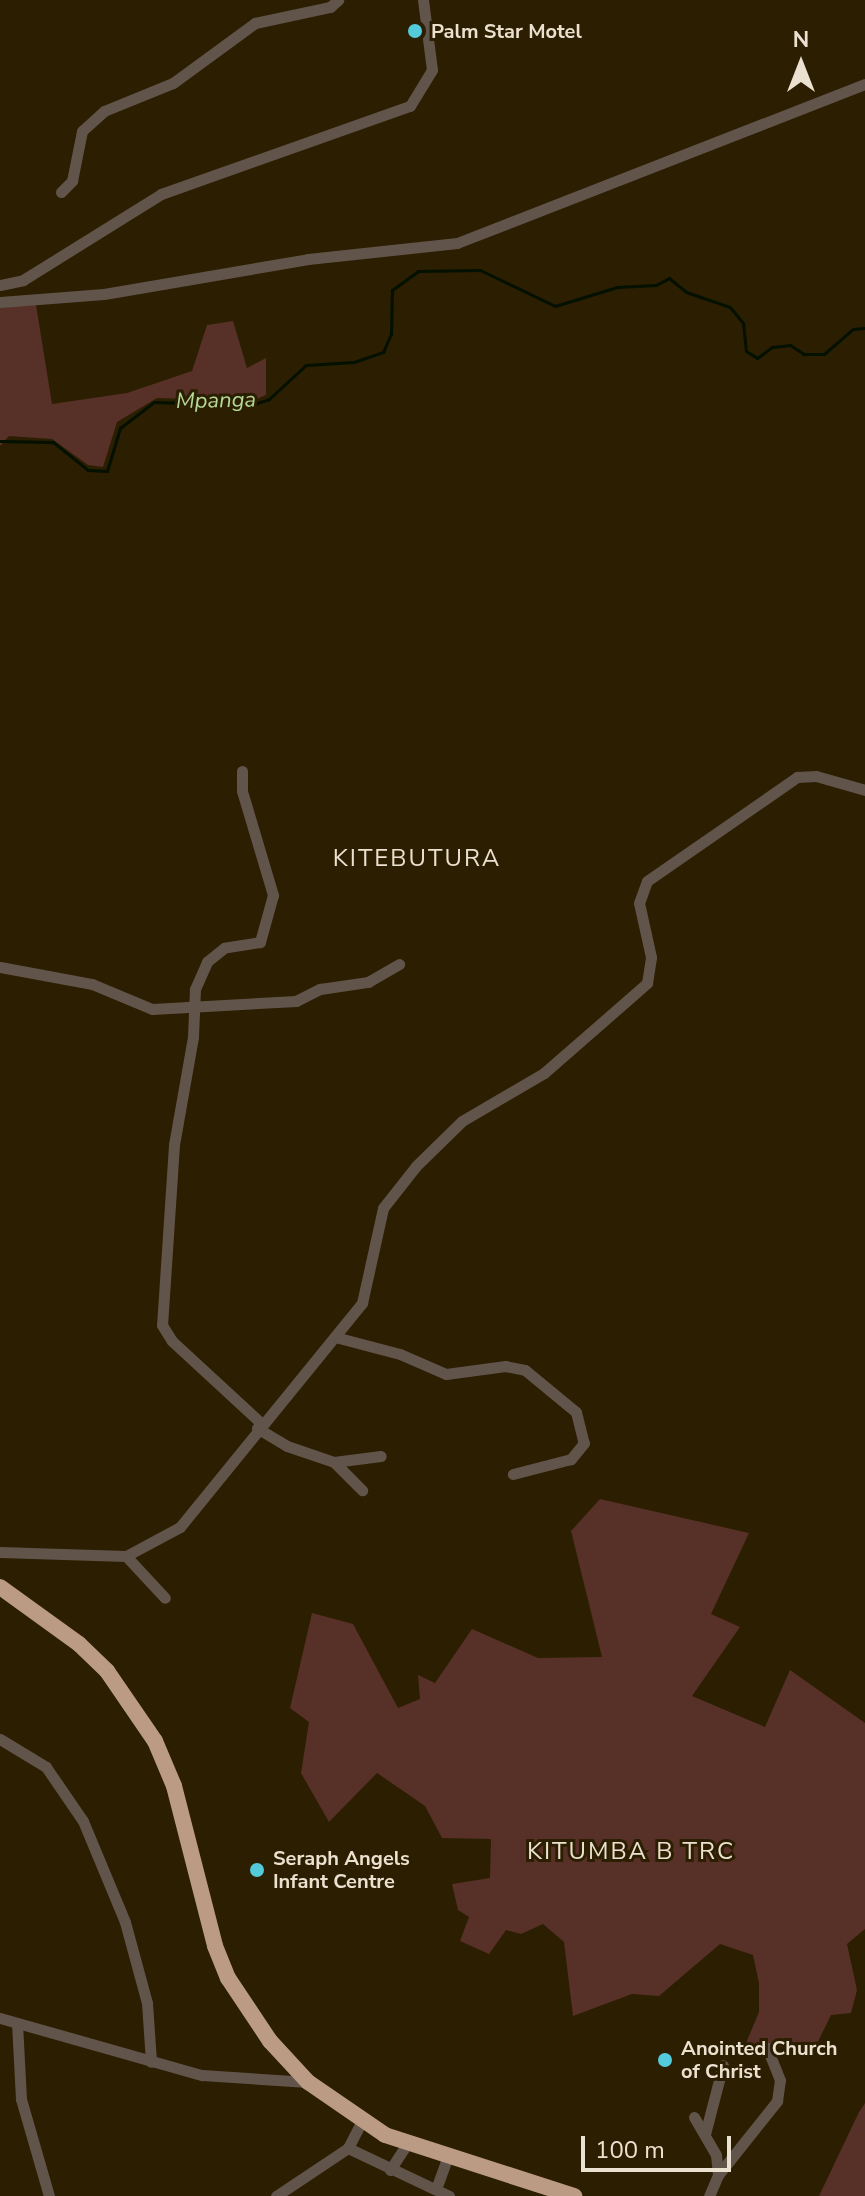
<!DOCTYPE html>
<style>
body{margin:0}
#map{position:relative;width:865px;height:2196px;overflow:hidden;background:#2c1e00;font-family:"Nunito Sans",sans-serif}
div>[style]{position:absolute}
.green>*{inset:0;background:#573027}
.stream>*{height:3px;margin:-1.5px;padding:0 1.5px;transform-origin:1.5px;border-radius:1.5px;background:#041000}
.minor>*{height:11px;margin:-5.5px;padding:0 5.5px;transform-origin:5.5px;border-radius:5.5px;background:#61544b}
.highway>*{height:16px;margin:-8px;padding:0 8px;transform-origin:8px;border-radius:8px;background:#bb9b84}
.dots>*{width:22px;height:22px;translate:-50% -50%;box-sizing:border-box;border:4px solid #2c1e00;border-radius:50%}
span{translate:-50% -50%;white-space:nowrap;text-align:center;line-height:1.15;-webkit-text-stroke:6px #2c1e00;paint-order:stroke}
.poi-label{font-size:20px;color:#ebe1d0;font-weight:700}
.left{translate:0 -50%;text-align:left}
.water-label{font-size:22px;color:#b4d997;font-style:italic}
.quarter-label{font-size:24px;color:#ebe1d0;letter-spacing:2px}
.north{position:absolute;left:761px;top:24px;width:80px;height:80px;-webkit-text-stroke:6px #2c1e00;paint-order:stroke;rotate:0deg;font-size:22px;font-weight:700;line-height:32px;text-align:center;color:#ebe1d0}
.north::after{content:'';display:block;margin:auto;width:28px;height:36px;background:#ebe1d0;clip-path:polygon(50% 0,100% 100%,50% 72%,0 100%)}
.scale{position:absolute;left:581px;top:2136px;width:150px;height:36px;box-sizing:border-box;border:4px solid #ebe1d0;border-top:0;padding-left:10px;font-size:24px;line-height:28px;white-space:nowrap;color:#ebe1d0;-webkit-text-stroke:6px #2c1e00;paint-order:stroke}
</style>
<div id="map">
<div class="green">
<div style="clip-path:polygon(36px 305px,52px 404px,127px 393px,192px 371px,207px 325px,233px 321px,247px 368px,266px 358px,266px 395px,252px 401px,157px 398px,117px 422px,103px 467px,88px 465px,52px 439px,9px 436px,0 446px,0 307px)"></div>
<div style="clip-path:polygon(600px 1499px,749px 1533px,711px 1614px,740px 1627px,692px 1696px,765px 1727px,790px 1670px,865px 1723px,865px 1929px,847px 1944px,857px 1990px,851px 2013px,831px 2015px,812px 2054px,768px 2044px,741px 2055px,759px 2012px,759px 1983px,753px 1955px,720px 1944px,659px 1996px,632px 1994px,573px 2016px,564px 1942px,543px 1924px,521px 1934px,506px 1930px,489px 1954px,460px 1941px,469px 1917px,458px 1910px,452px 1884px,490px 1878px,491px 1839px,442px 1838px,425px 1806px,377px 1773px,329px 1822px,301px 1773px,309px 1722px,290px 1708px,312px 1613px,353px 1624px,398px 1708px,420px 1699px,418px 1675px,435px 1683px,472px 1629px,538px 1658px,602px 1657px,571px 1531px)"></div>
<div style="clip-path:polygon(865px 2103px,865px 2196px,819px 2196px,859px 2112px)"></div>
</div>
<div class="stream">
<div style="left:0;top:441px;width:53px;rotate:1.1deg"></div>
<div style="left:53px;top:442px;width:45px;rotate:38.7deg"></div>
<div style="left:88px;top:470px;width:19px;rotate:3deg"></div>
<div style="left:107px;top:471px;width:45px;rotate:-73.2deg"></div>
<div style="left:120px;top:428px;width:43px;rotate:-37.4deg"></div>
<div style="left:154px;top:402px;width:97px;rotate:1.8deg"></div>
<div style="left:251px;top:405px;width:19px;rotate:-18deg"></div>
<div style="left:269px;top:399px;width:50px;rotate:-42.6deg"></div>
<div style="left:306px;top:365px;width:48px;rotate:-3.6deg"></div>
<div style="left:354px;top:362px;width:31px;rotate:-19deg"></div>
<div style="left:383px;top:352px;width:20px;rotate:-66deg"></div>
<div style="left:391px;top:334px;width:44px;rotate:-88.7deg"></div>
<div style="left:392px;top:290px;width:32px;rotate:-36deg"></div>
<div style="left:418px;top:271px;width:62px;rotate:-0.9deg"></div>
<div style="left:480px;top:270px;width:83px;rotate:25.6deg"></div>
<div style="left:555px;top:306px;width:65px;rotate:-17deg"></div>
<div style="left:617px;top:287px;width:39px;rotate:-3deg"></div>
<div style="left:656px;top:285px;width:15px;rotate:-28deg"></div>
<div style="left:669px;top:278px;width:22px;rotate:39deg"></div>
<div style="left:686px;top:292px;width:46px;rotate:18.8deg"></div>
<div style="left:730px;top:307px;width:21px;rotate:51deg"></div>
<div style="left:743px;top:323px;width:28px;rotate:84deg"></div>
<div style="left:746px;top:351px;width:13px;rotate:32deg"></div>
<div style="left:757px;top:358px;width:19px;rotate:-36deg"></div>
<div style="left:772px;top:347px;width:18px;rotate:-6deg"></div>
<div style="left:790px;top:345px;width:17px;rotate:33deg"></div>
<div style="left:804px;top:354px;width:20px"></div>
<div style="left:824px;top:354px;width:38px;rotate:-41deg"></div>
<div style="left:853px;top:329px;width:12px;rotate:-5deg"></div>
</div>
<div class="minor">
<div style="left:61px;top:192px;width:16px;rotate:-45deg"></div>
<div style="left:72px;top:181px;width:51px;rotate:-78.7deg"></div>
<div style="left:82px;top:131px;width:30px;rotate:-42deg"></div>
<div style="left:104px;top:111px;width:74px;rotate:-22.1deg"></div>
<div style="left:173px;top:83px;width:102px;rotate:-36.2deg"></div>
<div style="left:255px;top:23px;width:77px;rotate:-12deg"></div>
<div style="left:330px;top:7px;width:11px;rotate:-41deg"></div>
<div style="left:0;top:285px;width:24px;rotate:-12deg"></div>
<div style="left:23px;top:280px;width:163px;rotate:-31.9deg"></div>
<div style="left:161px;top:194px;width:264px;rotate:-19.5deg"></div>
<div style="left:410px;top:106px;width:42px;rotate:-58.6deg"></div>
<div style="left:432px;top:70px;width:71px;rotate:-97.3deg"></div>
<div style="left:0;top:302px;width:104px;rotate:-4.4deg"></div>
<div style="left:104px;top:294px;width:207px;rotate:-9.7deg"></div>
<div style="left:308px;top:259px;width:150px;rotate:-6.1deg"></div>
<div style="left:457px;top:243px;width:438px;rotate:-21.3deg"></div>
<div style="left:242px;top:771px;width:20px;rotate:90deg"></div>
<div style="left:242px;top:791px;width:109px;rotate:73.4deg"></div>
<div style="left:273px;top:895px;width:49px;rotate:105.5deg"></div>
<div style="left:260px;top:942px;width:36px;rotate:171deg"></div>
<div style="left:224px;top:948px;width:22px;rotate:141deg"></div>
<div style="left:207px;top:962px;width:30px;rotate:114deg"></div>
<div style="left:195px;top:989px;width:48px;rotate:92.4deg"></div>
<div style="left:193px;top:1037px;width:110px;rotate:100deg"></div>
<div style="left:174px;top:1145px;width:180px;rotate:93.8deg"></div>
<div style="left:162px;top:1325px;width:19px;rotate:58deg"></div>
<div style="left:172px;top:1341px;width:121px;rotate:42.7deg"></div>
<div style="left:0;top:967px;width:94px;rotate:10.5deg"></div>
<div style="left:92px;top:984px;width:65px;rotate:22.6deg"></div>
<div style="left:152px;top:1009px;width:144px;rotate:-3.2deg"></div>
<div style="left:296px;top:1001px;width:27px;rotate:-27deg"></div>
<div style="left:320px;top:989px;width:49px;rotate:-8.3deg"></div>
<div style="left:368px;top:982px;width:36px;rotate:-30deg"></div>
<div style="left:335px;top:1337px;width:67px;rotate:14.7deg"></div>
<div style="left:400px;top:1354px;width:50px;rotate:23.5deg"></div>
<div style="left:446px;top:1374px;width:60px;rotate:-7.7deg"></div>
<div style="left:505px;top:1366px;width:20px;rotate:11deg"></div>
<div style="left:525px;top:1370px;width:66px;rotate:39.5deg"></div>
<div style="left:576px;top:1412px;width:32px;rotate:76deg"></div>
<div style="left:584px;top:1443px;width:21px;rotate:129deg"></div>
<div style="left:571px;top:1459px;width:60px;rotate:165.5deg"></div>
<div style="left:257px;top:1428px;width:35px;rotate:31deg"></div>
<div style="left:287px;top:1446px;width:50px;rotate:18.8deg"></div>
<div style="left:334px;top:1462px;width:47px;rotate:-7.3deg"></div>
<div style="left:334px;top:1462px;width:40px;rotate:45deg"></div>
<div style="left:0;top:1552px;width:126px;rotate:1.8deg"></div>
<div style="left:126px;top:1556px;width:61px;rotate:-28.2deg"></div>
<div style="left:180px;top:1527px;width:289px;rotate:-50.9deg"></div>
<div style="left:362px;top:1303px;width:97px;rotate:-77.5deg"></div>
<div style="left:383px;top:1208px;width:53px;rotate:-51.8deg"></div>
<div style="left:416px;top:1166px;width:64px;rotate:-44.4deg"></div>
<div style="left:462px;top:1121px;width:95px;rotate:-30.3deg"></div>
<div style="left:544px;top:1073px;width:137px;rotate:-41.1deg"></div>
<div style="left:647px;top:983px;width:26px;rotate:-81deg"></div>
<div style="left:651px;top:957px;width:55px;rotate:-102.5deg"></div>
<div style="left:639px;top:903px;width:23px;rotate:-70deg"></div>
<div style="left:647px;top:881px;width:183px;rotate:-34.7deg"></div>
<div style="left:797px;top:777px;width:19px;rotate:-3deg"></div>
<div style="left:816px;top:776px;width:51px;rotate:15.9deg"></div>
<div style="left:126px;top:1556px;width:57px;rotate:47.1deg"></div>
<div style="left:0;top:1739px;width:54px;rotate:31.3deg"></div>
<div style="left:46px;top:1767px;width:65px;rotate:55.6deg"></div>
<div style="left:83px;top:1821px;width:109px;rotate:67.4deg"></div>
<div style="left:125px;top:1922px;width:84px;rotate:74.8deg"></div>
<div style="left:147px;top:2003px;width:59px;rotate:86.1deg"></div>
<div style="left:0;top:2018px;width:210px;rotate:15.8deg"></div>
<div style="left:202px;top:2075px;width:106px;rotate:3.8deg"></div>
<div style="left:17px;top:2023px;width:76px;rotate:87deg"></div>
<div style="left:21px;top:2099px;width:101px;rotate:73.9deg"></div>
<div style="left:694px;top:2117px;width:44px;rotate:59.9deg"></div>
<div style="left:716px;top:2155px;width:20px;rotate:84deg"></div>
<div style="left:718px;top:2175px;width:23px;rotate:113deg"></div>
<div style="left:705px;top:2134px;width:71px;rotate:-75.4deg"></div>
<div style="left:348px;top:2148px;width:112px;rotate:25.4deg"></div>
<div style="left:390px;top:2170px;width:31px;rotate:-57deg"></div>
<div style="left:718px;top:2175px;width:95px;rotate:-51.4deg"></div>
<div style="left:777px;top:2101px;width:21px;rotate:-82deg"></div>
<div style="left:780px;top:2080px;width:35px;rotate:-112deg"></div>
<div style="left:436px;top:2189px;width:32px;rotate:-70deg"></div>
<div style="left:276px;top:2196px;width:87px;rotate:-33.7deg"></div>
<div style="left:348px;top:2148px;width:29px;rotate:-63deg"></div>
</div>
<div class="highway">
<div style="left:0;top:1587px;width:97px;rotate:35.8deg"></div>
<div style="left:79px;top:1644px;width:39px;rotate:44deg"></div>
<div style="left:107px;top:1671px;width:85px;rotate:55.6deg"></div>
<div style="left:155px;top:1741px;width:49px;rotate:67.1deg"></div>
<div style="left:174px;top:1786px;width:165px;rotate:75.6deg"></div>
<div style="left:215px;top:1946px;width:35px;rotate:68deg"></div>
<div style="left:228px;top:1978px;width:76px;rotate:56.3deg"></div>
<div style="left:270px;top:2041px;width:56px;rotate:47.2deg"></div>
<div style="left:308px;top:2082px;width:93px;rotate:34.5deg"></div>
<div style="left:385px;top:2135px;width:199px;rotate:17.9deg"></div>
</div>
<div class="dots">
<div style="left:415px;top:31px;background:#53cbda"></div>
<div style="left:257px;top:1870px;background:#53cbda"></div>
<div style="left:665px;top:2060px;background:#53cbda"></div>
</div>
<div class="poi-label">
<span class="left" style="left:431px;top:31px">Palm Star Motel</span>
<span class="left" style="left:273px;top:1870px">Seraph Angels<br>Infant Centre</span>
<span class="left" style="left:681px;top:2060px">Anointed Church<br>of Christ</span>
</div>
<div class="water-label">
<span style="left:216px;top:401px;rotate:-1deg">Mpanga</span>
</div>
<div class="quarter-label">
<span style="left:417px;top:859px">KITEBUTURA</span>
<span style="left:631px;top:1852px">KITUMBA B TRC</span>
</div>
<div class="north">N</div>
<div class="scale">100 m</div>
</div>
